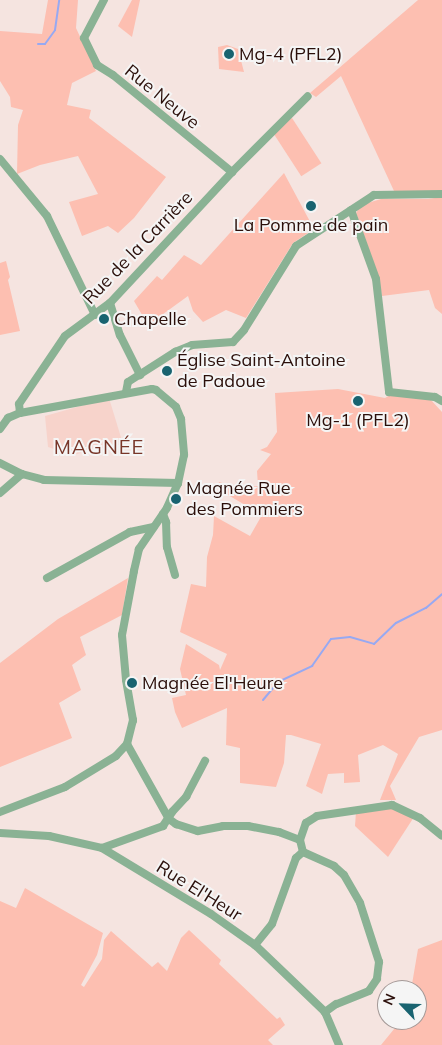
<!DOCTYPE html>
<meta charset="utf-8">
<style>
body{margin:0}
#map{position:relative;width:442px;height:1045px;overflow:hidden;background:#f5e4e0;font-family:Mulish,sans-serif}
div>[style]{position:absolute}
.built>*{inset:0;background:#f7d3cb}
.green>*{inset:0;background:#fdbfb1;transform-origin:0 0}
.stream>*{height:2px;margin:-1px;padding:0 1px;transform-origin:1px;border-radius:1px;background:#97a9f2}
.minor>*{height:8px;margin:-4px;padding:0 4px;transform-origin:4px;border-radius:4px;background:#8ab294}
.dots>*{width:14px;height:14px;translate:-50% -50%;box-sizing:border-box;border:2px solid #f5f5f5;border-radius:50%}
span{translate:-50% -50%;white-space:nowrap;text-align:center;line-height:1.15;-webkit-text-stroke:4px #f5f5f5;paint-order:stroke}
.poi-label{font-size:18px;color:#2b0f0a}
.left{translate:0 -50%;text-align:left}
.street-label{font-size:18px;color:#2b0f0a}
.quarter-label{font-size:20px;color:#783629;letter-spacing:1px}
.north{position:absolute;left:377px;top:980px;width:50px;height:50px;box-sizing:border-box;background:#f5f5f5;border:1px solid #a49997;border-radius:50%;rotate:294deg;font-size:14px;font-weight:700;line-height:20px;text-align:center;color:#2b0f0a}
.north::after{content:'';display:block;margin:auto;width:18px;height:22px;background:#196370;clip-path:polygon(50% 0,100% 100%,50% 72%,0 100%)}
</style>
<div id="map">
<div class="built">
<div style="clip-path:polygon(109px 398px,123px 444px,72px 455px,48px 447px,45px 416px)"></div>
</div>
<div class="green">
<div style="clip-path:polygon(48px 0,78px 0,76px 28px,96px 71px,72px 83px,67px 105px,91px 110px,89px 118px,166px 177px,134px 218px,118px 233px,108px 226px,82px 236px,69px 202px,98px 194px,78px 156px,40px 165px,17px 174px,18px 125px,23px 110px,11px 107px,10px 97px,0 81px,0 31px,42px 34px)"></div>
<div style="clip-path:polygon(132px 0,140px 0,132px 37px,118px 26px)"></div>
<div style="clip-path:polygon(418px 0,442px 0,442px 191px,412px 193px,394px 191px,341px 76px,316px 97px,310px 93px)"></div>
<div style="clip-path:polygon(227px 45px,238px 49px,244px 72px,219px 69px,218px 47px)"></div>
<div style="left:292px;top:118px;width:54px;height:24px;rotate:57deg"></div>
<div style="clip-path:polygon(284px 173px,314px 229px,293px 243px,246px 318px,226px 310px,203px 322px,193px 311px,188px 296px,148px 325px,134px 301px,157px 276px,162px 280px,184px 255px,201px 265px)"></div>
<div style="clip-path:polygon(442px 197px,442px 314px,435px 308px,429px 290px,382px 296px,378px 275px,356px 213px,361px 205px,381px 199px,428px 199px)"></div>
<div style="clip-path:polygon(6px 261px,10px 277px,8px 280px,20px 331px,0 335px,0 263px)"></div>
<div style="clip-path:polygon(338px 389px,385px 398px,390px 395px,431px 400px,442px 412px,442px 730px,419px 737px,390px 786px,396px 800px,380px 800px,398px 754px,383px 745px,358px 755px,360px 782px,344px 783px,344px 773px,328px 774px,322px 794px,306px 786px,321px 744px,291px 735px,286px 735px,284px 763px,276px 787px,240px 783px,240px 748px,226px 745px,227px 708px,182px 728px,175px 712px,172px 698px,186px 695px,180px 669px,186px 644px,219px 665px,220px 670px,227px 654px,180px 632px,191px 584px,206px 587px,207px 557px,213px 535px,214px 516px,250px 536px,262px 515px,218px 489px,219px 482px,239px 488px,258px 486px,257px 471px,271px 454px,260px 450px,267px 447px,277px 432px,275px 393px)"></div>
<div style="clip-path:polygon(128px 578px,122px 615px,80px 637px,86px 655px,72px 665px,81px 690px,59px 703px,72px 738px,0 767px,0 663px,58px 619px)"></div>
<div style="clip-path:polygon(393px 807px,414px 817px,388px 857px,355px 826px,356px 812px)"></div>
<div style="clip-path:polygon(25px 888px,103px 933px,97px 955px,81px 985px,84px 987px,102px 959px,104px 940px,111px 931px,152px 967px,158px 962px,167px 971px,181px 938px,189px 930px,221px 960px,219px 964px,277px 1019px,280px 1017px,285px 1025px,268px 1040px,273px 1045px,0 1045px,0 901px,16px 908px)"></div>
<div style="clip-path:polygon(442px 940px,442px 1045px,381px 1045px,399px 1023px,406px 1020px,417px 1020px,417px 990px,411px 990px,418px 949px)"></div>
</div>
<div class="stream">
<div style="left:38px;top:44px;width:7px"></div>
<div style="left:45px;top:44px;width:17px;rotate:-54deg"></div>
<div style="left:55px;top:30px;width:30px;rotate:-82deg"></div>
<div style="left:263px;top:700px;width:23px;rotate:-50deg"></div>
<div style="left:278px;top:682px;width:38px;rotate:-25deg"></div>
<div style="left:312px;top:666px;width:33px;rotate:-55deg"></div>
<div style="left:331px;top:639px;width:19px;rotate:-6deg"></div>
<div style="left:350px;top:637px;width:25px;rotate:16deg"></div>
<div style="left:374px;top:644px;width:30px;rotate:-44deg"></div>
<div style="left:396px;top:623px;width:34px;rotate:-27deg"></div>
<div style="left:426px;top:608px;width:21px;rotate:-41deg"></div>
</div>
<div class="minor">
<div style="left:104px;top:0;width:43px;rotate:117.8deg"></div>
<div style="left:84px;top:38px;width:30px;rotate:64deg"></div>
<div style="left:97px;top:65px;width:19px;rotate:32deg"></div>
<div style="left:113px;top:75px;width:154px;rotate:39.2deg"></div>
<div style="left:0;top:159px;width:74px;rotate:50.5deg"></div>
<div style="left:47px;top:216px;width:110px;rotate:64.1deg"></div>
<div style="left:351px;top:210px;width:73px;rotate:70.1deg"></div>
<div style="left:376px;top:279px;width:114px;rotate:83.4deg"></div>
<div style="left:389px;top:392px;width:46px;rotate:6.2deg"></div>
<div style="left:435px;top:397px;width:8px;rotate:30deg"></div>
<div style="left:110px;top:303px;width:34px;rotate:73deg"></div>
<div style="left:120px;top:335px;width:45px;rotate:63.4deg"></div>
<div style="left:126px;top:392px;width:10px;rotate:-79deg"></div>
<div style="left:128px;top:382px;width:56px;rotate:-32.6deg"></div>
<div style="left:175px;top:352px;width:18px;rotate:-22deg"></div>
<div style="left:192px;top:345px;width:41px;rotate:-4.2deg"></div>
<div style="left:233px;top:342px;width:16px;rotate:-47deg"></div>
<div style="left:244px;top:330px;width:99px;rotate:-58.2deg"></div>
<div style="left:296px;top:246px;width:93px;rotate:-33.2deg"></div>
<div style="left:374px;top:195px;width:68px;rotate:-0.8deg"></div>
<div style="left:20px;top:413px;width:9px;rotate:-96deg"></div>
<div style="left:19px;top:404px;width:82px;rotate:-55.9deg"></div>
<div style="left:65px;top:336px;width:56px;rotate:-36.3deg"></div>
<div style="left:110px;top:303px;width:179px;rotate:-47deg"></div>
<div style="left:232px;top:172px;width:107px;rotate:-45deg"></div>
<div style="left:0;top:429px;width:14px;rotate:-54deg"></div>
<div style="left:8px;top:418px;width:13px;rotate:-23deg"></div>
<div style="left:20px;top:413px;width:134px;rotate:-10.3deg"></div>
<div style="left:152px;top:389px;width:4px;rotate:14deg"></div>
<div style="left:156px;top:390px;width:26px;rotate:40deg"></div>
<div style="left:176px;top:407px;width:13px;rotate:67deg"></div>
<div style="left:181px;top:419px;width:36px;rotate:85deg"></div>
<div style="left:184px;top:455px;width:29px;rotate:102deg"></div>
<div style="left:178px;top:483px;width:27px;rotate:114deg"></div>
<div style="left:167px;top:508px;width:50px;rotate:124.3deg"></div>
<div style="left:139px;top:549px;width:23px;rotate:103deg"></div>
<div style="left:134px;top:571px;width:65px;rotate:100.6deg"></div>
<div style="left:122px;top:635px;width:45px;rotate:84.9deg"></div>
<div style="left:126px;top:680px;width:41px;rotate:80.1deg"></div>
<div style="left:133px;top:720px;width:25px;rotate:104deg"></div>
<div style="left:127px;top:744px;width:16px;rotate:133deg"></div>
<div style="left:116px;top:756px;width:60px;rotate:148.7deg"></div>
<div style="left:65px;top:787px;width:70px;rotate:159deg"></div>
<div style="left:0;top:463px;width:25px;rotate:27deg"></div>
<div style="left:22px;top:474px;width:23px;rotate:15deg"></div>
<div style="left:44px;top:480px;width:134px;rotate:1.3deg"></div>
<div style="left:0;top:493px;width:29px;rotate:-41deg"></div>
<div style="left:163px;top:514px;width:9px;rotate:69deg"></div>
<div style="left:166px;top:522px;width:25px;rotate:88deg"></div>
<div style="left:167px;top:547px;width:29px;rotate:74deg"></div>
<div style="left:47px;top:578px;width:95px;rotate:-29deg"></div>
<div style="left:130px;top:532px;width:24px;rotate:-12deg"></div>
<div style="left:127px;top:744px;width:86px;rotate:60.8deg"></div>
<div style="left:169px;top:819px;width:9px;rotate:36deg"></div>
<div style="left:176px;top:824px;width:23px;rotate:18deg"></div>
<div style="left:198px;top:831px;width:25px;rotate:-11deg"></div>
<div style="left:223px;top:826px;width:25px"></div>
<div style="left:248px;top:826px;width:32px;rotate:11deg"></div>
<div style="left:279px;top:832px;width:22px;rotate:21deg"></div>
<div style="left:300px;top:840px;width:18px;rotate:-71deg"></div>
<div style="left:306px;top:823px;width:13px;rotate:-32deg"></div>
<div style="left:317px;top:816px;width:76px;rotate:-8.3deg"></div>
<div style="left:392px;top:805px;width:31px;rotate:25deg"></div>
<div style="left:420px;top:818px;width:28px;rotate:39deg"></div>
<div style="left:0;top:833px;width:49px;rotate:3.5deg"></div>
<div style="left:49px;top:836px;width:54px;rotate:12.8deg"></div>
<div style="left:102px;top:848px;width:127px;rotate:31.2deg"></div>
<div style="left:211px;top:914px;width:54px;rotate:35.2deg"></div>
<div style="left:255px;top:945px;width:97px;rotate:43.7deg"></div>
<div style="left:325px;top:1012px;width:36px;rotate:67deg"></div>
<div style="left:300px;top:840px;width:12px;rotate:76deg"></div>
<div style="left:303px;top:852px;width:34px;rotate:24deg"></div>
<div style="left:334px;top:866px;width:13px;rotate:42deg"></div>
<div style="left:344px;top:875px;width:32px;rotate:60deg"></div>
<div style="left:360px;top:903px;width:62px;rotate:72.1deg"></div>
<div style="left:379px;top:962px;width:17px;rotate:97deg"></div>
<div style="left:377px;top:979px;width:14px;rotate:124deg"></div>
<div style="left:369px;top:991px;width:35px;rotate:158deg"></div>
<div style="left:336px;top:1004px;width:14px;rotate:144deg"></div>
<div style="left:102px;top:848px;width:65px;rotate:-19.8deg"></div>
<div style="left:163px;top:826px;width:17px;rotate:-57deg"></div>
<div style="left:172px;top:812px;width:21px;rotate:-47deg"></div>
<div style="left:186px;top:797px;width:41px;rotate:-62.2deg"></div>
<div style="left:255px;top:945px;width:27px;rotate:-51deg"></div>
<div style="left:272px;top:924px;width:70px;rotate:-70deg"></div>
<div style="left:296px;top:858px;width:9px;rotate:-41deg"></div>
</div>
<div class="dots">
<div style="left:229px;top:54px;background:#196370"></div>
<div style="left:311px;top:206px;background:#196370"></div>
<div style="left:104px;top:319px;background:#196370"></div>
<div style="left:167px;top:371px;background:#196370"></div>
<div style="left:358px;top:401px;background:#196370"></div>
<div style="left:176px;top:499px;background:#196370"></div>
<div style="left:132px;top:683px;background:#196370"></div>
</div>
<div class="poi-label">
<span class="left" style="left:239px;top:54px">Mg-4 (PFL2)</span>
<span style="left:311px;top:225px">La Pomme de pain</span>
<span class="left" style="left:114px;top:319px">Chapelle</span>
<span class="left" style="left:177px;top:371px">Église Saint-Antoine<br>de Padoue</span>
<span style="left:358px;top:420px">Mg-1 (PFL2)</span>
<span class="left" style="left:186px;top:499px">Magnée Rue<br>des Pommiers</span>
<span class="left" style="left:142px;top:683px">Magnée El'Heure</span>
</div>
<div class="street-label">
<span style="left:162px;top:97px;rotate:39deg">Rue Neuve</span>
<span style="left:138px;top:248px;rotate:-46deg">Rue de la Carrière</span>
<span style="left:199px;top:891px;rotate:32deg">Rue El'Heur</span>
</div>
<div class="quarter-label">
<span style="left:99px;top:446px">MAGNÉE</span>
</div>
<div class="north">N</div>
</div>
